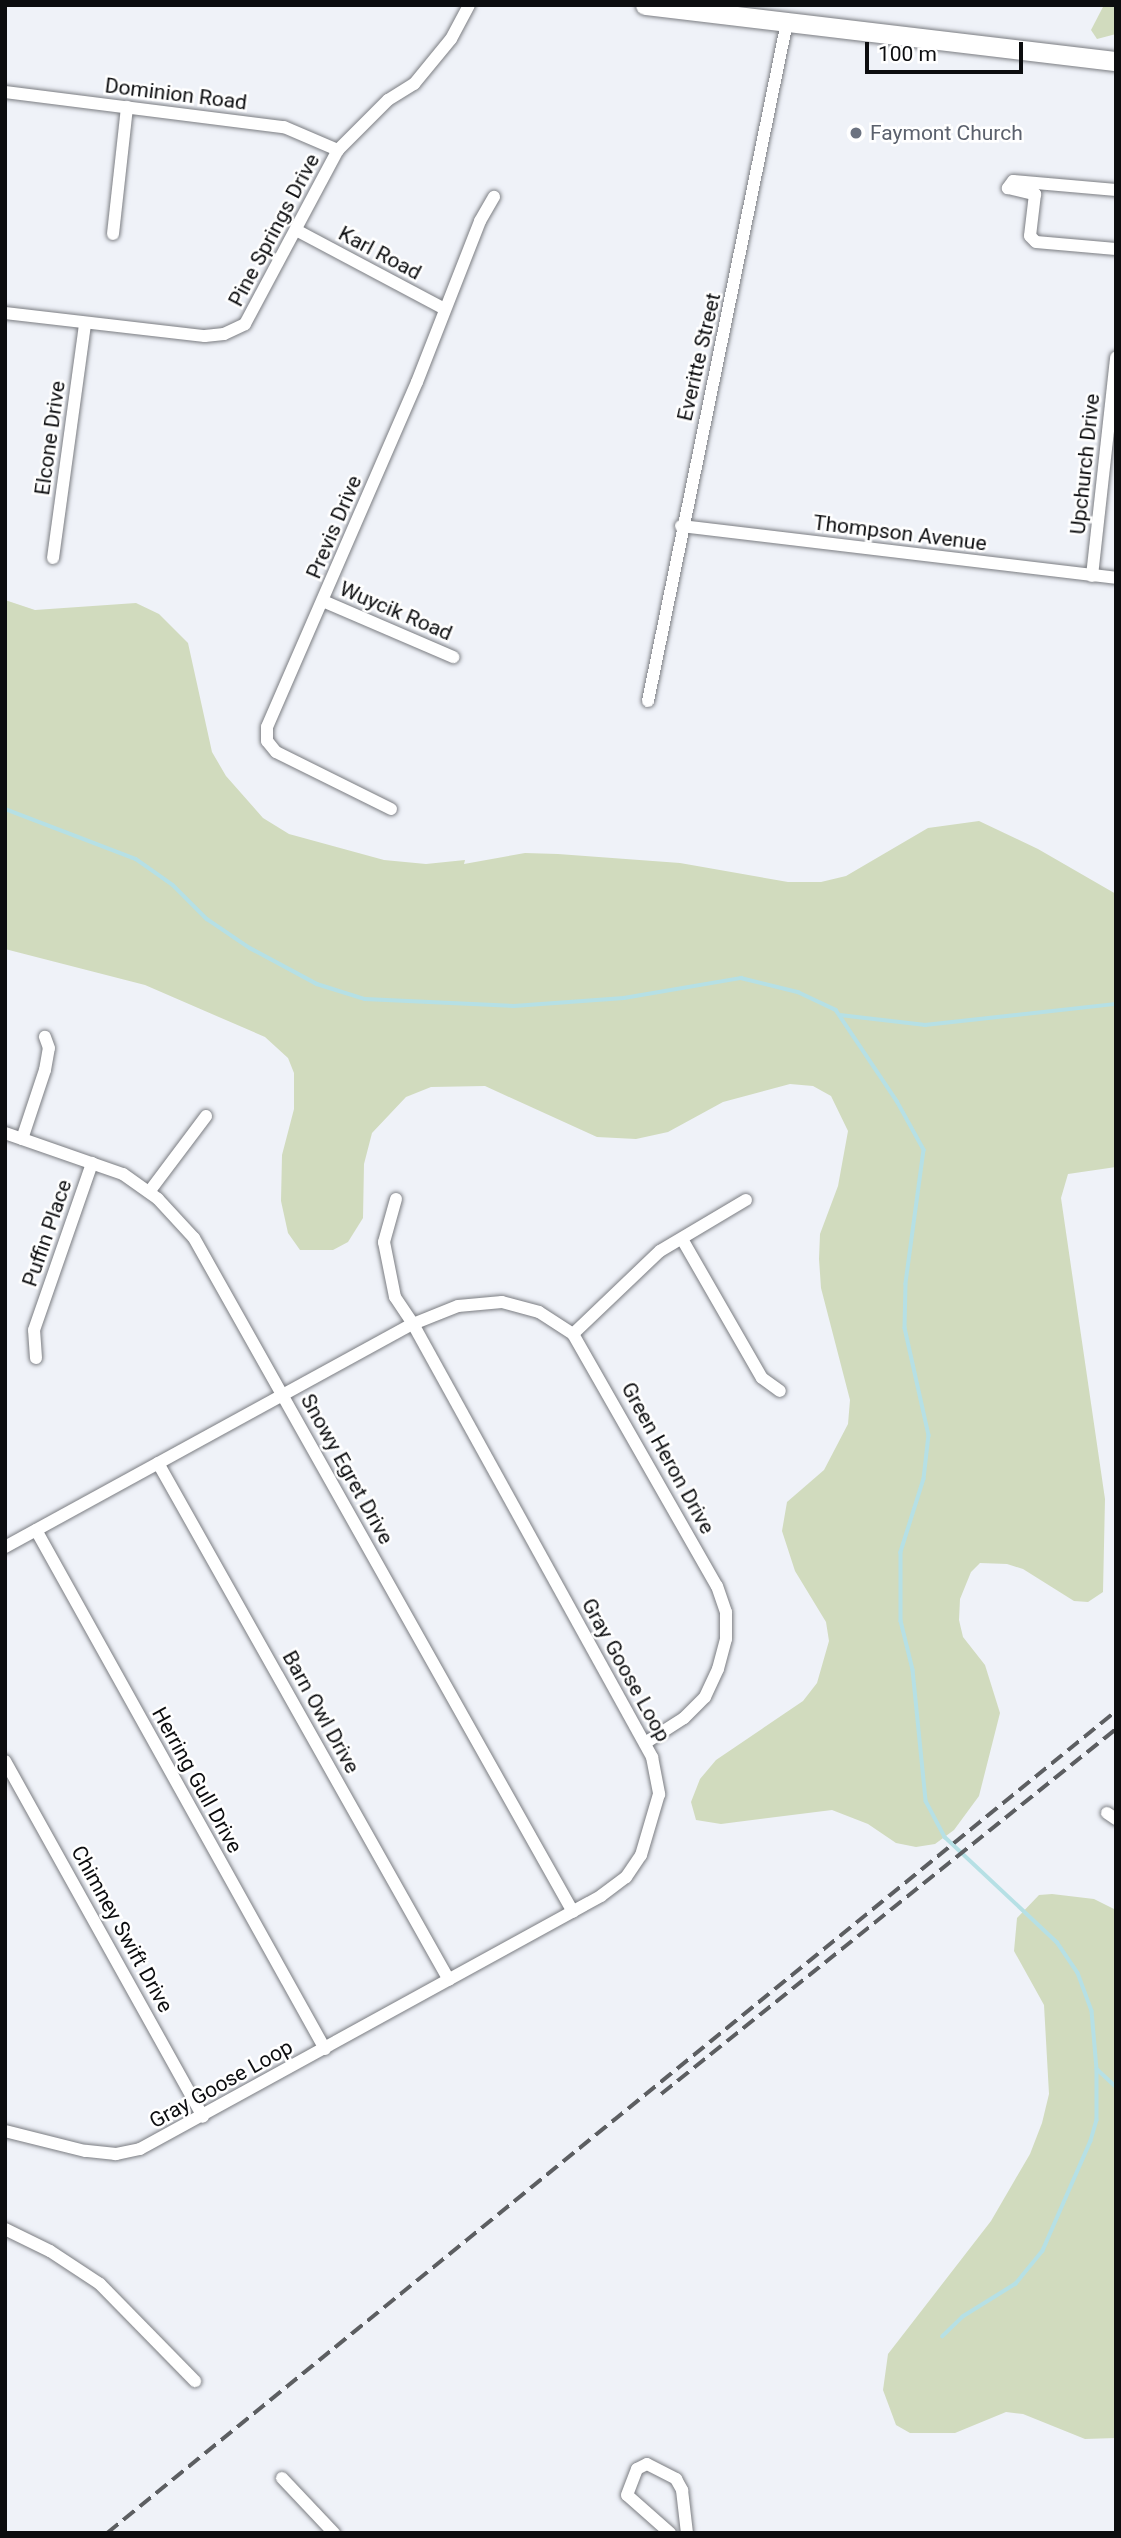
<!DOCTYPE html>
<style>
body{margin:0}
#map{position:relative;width:1121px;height:2538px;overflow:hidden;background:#eff2f8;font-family:Roboto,sans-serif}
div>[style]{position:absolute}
.green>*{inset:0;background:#d1dbbe}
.stream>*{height:3.5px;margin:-1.75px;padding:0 1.75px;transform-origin:1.75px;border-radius:1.75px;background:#b6e0e5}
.roads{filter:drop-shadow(0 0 2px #7b7d82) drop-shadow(0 0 2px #7b7d82)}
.street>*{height:12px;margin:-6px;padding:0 6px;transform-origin:6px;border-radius:6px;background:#fff}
.primary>*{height:19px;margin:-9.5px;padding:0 9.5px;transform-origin:9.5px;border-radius:9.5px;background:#fff}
.rail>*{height:3.5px;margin-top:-1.75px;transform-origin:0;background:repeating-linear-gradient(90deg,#5c5e61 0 14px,transparent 0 21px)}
.dots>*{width:19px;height:19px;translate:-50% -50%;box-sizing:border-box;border:4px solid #fff;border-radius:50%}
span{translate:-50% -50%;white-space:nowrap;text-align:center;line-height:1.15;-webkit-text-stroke:5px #fff;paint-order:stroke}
.street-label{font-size:21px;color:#0c0d0f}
.worship-label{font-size:21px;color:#5b616d}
.left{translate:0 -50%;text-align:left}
.frame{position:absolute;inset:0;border:7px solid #0c0d0f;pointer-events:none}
.scale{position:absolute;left:865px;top:42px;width:158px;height:32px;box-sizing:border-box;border:4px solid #0c0d0f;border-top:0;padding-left:9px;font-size:21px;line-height:24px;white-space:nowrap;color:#0c0d0f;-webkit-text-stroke:5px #fff;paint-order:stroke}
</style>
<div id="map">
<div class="green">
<div style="clip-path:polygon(1104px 5px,1116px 5px,1116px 34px,1097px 39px,1091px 30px)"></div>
<div style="clip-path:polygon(5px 600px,35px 610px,136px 603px,159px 614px,188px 643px,212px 752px,226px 776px,263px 818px,289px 834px,384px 860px,426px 864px,465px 860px,464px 864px,525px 853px,558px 854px,680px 863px,788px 882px,821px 882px,846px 876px,928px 828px,979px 821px,1038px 849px,1116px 894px,1116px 1167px,1068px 1174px,1061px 1198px,1105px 1499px,1103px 1592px,1088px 1602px,1074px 1601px,1023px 1569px,1007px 1564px,980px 1563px,971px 1572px,960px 1599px,959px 1620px,963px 1637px,985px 1665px,1000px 1713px,979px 1796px,954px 1830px,935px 1844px,916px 1847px,896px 1843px,868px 1824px,832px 1810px,721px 1824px,696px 1820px,691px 1802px,700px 1779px,716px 1760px,803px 1701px,817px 1683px,829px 1641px,826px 1622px,795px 1571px,782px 1531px,787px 1502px,824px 1470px,848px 1424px,850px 1400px,821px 1288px,819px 1259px,820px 1234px,838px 1186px,848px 1131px,831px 1096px,813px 1086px,790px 1084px,723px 1102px,668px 1132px,636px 1139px,597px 1137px,485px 1086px,431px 1087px,406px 1097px,372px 1133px,364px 1164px,363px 1218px,348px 1242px,333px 1250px,300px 1250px,288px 1233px,281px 1201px,282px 1155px,294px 1109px,294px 1073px,288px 1058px,265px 1037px,145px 985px,5px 949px)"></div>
<div style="clip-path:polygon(1052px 1894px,1094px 1899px,1116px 1910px,1116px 2438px,1085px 2439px,1023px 2414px,1006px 2412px,955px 2433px,910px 2433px,896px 2425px,883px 2390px,888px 2354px,991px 2221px,1030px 2154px,1042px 2123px,1049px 2094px,1044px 2005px,1014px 1951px,1017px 1918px,1039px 1895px)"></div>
</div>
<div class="stream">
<div style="left:5px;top:809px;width:140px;rotate:20.9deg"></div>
<div style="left:136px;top:859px;width:45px;rotate:35.1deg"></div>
<div style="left:173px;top:885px;width:48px;rotate:45deg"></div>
<div style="left:207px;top:919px;width:52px;rotate:34deg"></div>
<div style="left:250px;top:948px;width:76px;rotate:28.2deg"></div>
<div style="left:317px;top:984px;width:50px;rotate:17.4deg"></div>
<div style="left:365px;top:999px;width:149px;rotate:2.7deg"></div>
<div style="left:514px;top:1006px;width:110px;rotate:-4.2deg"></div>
<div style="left:624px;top:998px;width:119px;rotate:-9.7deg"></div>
<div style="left:741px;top:978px;width:59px;rotate:13.8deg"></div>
<div style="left:798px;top:992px;width:42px;rotate:25.3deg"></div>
<div style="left:836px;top:1010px;width:110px;rotate:56.2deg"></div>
<div style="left:897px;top:1101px;width:56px;rotate:61.1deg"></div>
<div style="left:924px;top:1150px;width:135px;rotate:97.7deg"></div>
<div style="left:906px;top:1284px;width:44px;rotate:91.3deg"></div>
<div style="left:905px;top:1328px;width:110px;rotate:77.4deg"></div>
<div style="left:929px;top:1435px;width:44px;rotate:96.5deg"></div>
<div style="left:924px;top:1479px;width:77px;rotate:107.5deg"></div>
<div style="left:901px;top:1552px;width:69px;rotate:90deg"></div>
<div style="left:901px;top:1621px;width:50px;rotate:76.2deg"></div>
<div style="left:913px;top:1670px;width:132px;rotate:84.3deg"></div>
<div style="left:926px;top:1801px;width:41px;rotate:62.2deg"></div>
<div style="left:945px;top:1837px;width:154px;rotate:43.2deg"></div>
<div style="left:1057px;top:1942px;width:37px;rotate:56deg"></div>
<div style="left:1078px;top:1973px;width:40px;rotate:69.8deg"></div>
<div style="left:1092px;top:2011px;width:58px;rotate:85.1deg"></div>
<div style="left:1097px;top:2069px;width:51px;rotate:90deg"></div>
<div style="left:1097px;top:2120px;width:22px;rotate:106deg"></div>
<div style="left:1091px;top:2141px;width:120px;rotate:113.6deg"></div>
<div style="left:1043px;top:2251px;width:43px;rotate:129.3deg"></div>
<div style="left:1016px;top:2284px;width:62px;rotate:148.1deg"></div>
<div style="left:963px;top:2317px;width:28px;rotate:136deg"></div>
<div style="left:840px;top:1015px;width:86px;rotate:6.7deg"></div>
<div style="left:925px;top:1025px;width:192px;rotate:-6.3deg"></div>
<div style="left:1097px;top:2069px;width:26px;rotate:43deg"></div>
</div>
<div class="roads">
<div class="street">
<div style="left:5px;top:92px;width:281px;rotate:7.2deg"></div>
<div style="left:284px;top:127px;width:59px;rotate:23.1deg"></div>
<div style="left:1116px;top:190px;width:103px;rotate:-175deg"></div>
<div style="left:1013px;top:181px;width:9px;rotate:126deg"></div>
<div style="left:1008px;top:188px;width:28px;rotate:13deg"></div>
<div style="left:1035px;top:194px;width:42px;rotate:96.8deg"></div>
<div style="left:1030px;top:236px;width:8px;rotate:45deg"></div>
<div style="left:1036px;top:242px;width:80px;rotate:5deg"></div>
<div style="left:298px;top:231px;width:166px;rotate:28deg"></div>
<div style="left:113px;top:234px;width:128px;rotate:-83.7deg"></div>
<div style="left:5px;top:313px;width:201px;rotate:6.6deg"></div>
<div style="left:205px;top:336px;width:19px;rotate:-6deg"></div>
<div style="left:224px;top:334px;width:23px;rotate:-25deg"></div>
<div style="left:245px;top:324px;width:197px;rotate:-61.9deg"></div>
<div style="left:338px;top:150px;width:71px;rotate:-45deg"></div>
<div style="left:388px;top:100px;width:31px;rotate:-32deg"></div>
<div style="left:414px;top:84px;width:58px;rotate:-50.6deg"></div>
<div style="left:451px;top:39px;width:38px;rotate:-62deg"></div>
<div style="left:681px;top:526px;width:438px;rotate:6.8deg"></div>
<div style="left:53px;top:558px;width:237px;rotate:-82.2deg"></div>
<div style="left:1092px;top:576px;width:220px;rotate:-83.7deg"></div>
<div style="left:323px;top:601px;width:142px;rotate:23.3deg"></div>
<div style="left:648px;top:701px;width:693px;rotate:-78.43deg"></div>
<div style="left:391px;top:809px;width:128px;rotate:-153.6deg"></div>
<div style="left:276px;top:752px;width:14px;rotate:-129deg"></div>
<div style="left:267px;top:741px;width:14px;rotate:-90deg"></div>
<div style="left:267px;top:727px;width:376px;rotate:-66.5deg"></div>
<div style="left:417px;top:382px;width:173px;rotate:-68.6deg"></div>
<div style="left:480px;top:221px;width:28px;rotate:-60deg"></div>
<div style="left:5px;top:1133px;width:125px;rotate:19.2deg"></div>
<div style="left:123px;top:1174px;width:43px;rotate:35.5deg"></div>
<div style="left:158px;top:1199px;width:53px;rotate:47.3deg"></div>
<div style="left:194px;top:1238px;width:773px;rotate:60.65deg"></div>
<div style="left:22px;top:1139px;width:73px;rotate:-71.6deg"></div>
<div style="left:45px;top:1070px;width:22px;rotate:-80deg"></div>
<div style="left:49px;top:1048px;width:12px;rotate:-110deg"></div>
<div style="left:149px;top:1192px;width:95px;rotate:-53.1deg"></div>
<div style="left:396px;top:1199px;width:45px;rotate:105.6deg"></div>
<div style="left:384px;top:1242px;width:56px;rotate:78.7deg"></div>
<div style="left:395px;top:1297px;width:32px;rotate:56deg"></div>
<div style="left:413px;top:1324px;width:48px;rotate:-21.8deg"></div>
<div style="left:458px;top:1306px;width:44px;rotate:-5.2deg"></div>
<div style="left:502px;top:1302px;width:38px;rotate:15deg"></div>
<div style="left:539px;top:1312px;width:40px;rotate:32.9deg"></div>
<div style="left:573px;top:1334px;width:290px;rotate:60.3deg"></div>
<div style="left:717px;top:1586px;width:28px;rotate:71deg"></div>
<div style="left:726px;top:1612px;width:27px;rotate:90deg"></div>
<div style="left:726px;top:1639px;width:31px;rotate:105deg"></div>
<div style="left:718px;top:1669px;width:31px;rotate:115deg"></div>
<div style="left:705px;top:1697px;width:30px;rotate:135deg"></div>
<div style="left:684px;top:1718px;width:46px;rotate:147.3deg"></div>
<div style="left:682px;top:1239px;width:160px;rotate:60.1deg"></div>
<div style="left:762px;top:1378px;width:22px;rotate:36deg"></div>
<div style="left:573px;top:1334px;width:120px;rotate:-43.7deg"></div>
<div style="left:660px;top:1251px;width:100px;rotate:-30.7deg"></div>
<div style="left:36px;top:1358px;width:28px;rotate:-94deg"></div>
<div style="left:34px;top:1330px;width:177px;rotate:-70.8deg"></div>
<div style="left:158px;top:1463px;width:593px;rotate:60.63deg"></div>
<div style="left:36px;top:1530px;width:594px;rotate:60.89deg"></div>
<div style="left:5px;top:1547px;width:465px;rotate:-28.7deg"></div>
<div style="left:413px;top:1324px;width:495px;rotate:61.1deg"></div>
<div style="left:652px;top:1757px;width:38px;rotate:79deg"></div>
<div style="left:659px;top:1794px;width:64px;rotate:106.4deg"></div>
<div style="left:641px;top:1855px;width:27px;rotate:124deg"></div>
<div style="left:626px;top:1877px;width:31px;rotate:143deg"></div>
<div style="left:601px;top:1896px;width:526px;rotate:151.24deg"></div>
<div style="left:140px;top:2149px;width:25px;rotate:168deg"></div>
<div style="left:116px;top:2154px;width:31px;rotate:-174deg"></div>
<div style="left:85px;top:2151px;width:82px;rotate:-166deg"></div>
<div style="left:5px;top:1761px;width:407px;rotate:60.9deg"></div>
<div style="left:1107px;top:1813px;width:11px;rotate:34deg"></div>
<div style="left:5px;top:2229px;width:50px;rotate:26.1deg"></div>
<div style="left:50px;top:2251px;width:60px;rotate:33.4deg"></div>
<div style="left:100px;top:2284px;width:136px;rotate:45.6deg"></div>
<div style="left:282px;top:2478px;width:76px;rotate:46.6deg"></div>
<div style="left:670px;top:2533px;width:57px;rotate:-138.5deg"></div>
<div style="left:627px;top:2495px;width:28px;rotate:-69deg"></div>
<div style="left:637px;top:2469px;width:11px;rotate:-27deg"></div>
<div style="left:647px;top:2464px;width:33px;rotate:27deg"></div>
<div style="left:676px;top:2479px;width:13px;rotate:61deg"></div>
<div style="left:682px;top:2490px;width:43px;rotate:83.4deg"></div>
</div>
<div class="primary">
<div style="left:645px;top:5px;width:474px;rotate:6.8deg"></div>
</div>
</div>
<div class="rail">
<div style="left:661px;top:2094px;width:583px;rotate:-38.74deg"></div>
<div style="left:107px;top:2533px;width:1301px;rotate:-39.17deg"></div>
</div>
<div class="dots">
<div style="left:856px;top:133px;background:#6b7280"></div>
</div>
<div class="street-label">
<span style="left:176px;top:94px;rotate:7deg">Dominion Road</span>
<span style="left:274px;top:230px;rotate:-62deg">Pine Springs Drive</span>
<span style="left:380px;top:253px;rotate:28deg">Karl Road</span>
<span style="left:699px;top:357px;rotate:-77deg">Everitte Street</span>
<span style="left:50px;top:438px;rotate:-82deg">Elcone Drive</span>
<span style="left:1085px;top:464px;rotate:-84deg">Upchurch Drive</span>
<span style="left:334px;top:527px;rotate:-67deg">Previs Drive</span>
<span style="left:900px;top:533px;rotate:7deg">Thompson Avenue</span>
<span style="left:396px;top:611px;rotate:23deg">Wuycik Road</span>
<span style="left:47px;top:1233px;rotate:-71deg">Puffin Place</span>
<span style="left:668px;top:1458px;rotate:61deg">Green Heron Drive</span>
<span style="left:347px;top:1469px;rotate:61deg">Snowy Egret Drive</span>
<span style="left:626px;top:1670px;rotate:61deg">Gray Goose Loop</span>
<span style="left:321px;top:1712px;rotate:61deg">Barn Owl Drive</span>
<span style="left:197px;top:1780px;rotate:61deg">Herring Gull Drive</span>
<span style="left:122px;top:1929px;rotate:61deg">Chimney Swift Drive</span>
<span style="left:221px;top:2084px;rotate:-29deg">Gray Goose Loop</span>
</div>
<div class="worship-label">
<span class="left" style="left:870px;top:133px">Faymont Church</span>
</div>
<div class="frame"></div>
<div class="scale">100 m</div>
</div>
